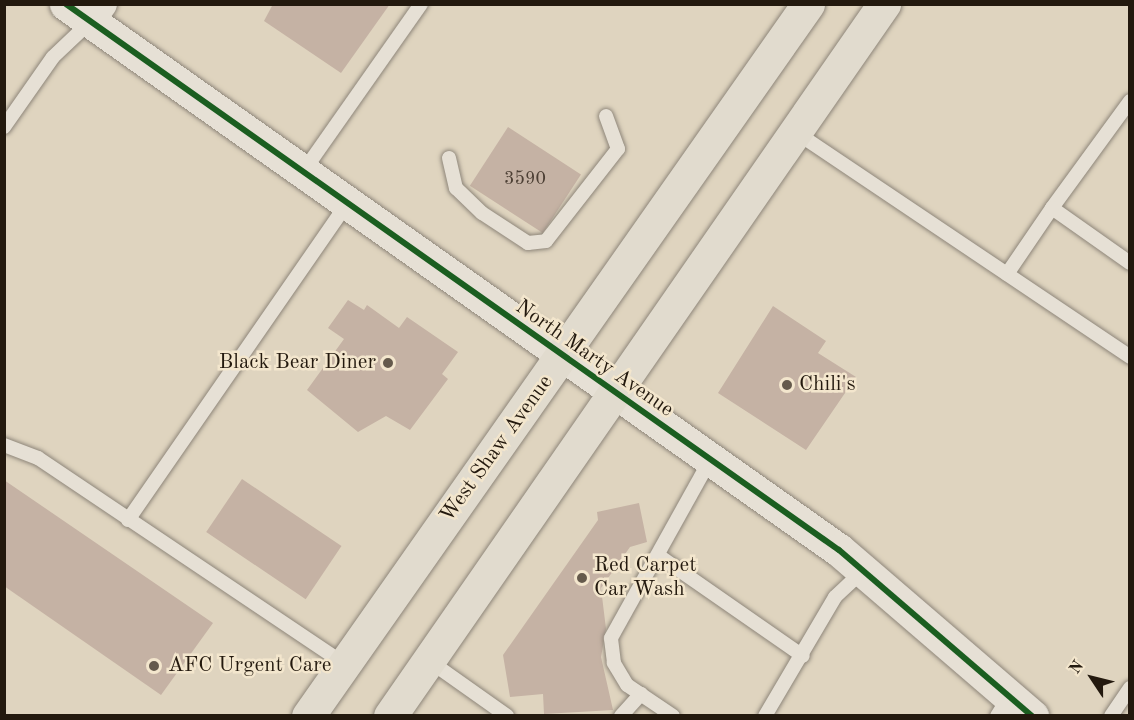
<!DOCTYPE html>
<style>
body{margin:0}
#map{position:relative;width:1134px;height:720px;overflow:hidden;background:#dfd4bf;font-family:"Old Standard TT",serif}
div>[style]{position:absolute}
.building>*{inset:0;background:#c5b2a4;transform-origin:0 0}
.roads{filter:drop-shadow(0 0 2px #8e867a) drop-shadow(0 0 2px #8e867a)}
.service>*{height:14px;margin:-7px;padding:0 7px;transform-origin:7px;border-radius:7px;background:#e6e0d5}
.minor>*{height:28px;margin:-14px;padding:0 14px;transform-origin:14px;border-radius:14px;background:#e6e0d5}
.tertiary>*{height:33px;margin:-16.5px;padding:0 16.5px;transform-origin:16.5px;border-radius:16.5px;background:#e6e0d5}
.primary>*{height:33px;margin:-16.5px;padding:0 16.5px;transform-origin:16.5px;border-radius:16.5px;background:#e1dbce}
.cycleway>*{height:6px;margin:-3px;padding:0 3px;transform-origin:3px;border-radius:3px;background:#1b5e20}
.dots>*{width:16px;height:16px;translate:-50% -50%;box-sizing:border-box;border:3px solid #f3e6cd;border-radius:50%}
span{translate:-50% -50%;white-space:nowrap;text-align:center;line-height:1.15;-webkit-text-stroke:5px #f3e6cd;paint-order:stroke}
.number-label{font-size:18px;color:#4c3f34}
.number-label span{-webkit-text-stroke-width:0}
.street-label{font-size:21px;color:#23190e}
.poi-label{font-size:21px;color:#23190e}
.right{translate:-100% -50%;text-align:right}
.left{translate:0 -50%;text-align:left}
.frame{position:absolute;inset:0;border:6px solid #23190e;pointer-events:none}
.north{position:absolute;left:1062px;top:648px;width:60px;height:60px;-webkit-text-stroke:4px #f3e6cd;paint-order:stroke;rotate:305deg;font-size:16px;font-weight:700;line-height:24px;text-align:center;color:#23190e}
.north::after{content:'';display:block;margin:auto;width:21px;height:27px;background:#23190e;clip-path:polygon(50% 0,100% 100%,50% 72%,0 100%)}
</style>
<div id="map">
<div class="building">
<div style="clip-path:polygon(273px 4px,390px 4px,341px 73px,264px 21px)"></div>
<div style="left:508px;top:127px;width:87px;height:70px;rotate:33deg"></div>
<div style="clip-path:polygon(348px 300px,364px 310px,367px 305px,399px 328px,407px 317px,458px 352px,442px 374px,448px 379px,410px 430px,386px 416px,358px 432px,307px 390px,344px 339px,328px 328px)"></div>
<div style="clip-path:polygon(773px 306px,826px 341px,818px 353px,856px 377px,806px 450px,718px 393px)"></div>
<div style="left:242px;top:479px;width:120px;height:64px;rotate:34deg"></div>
<div style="clip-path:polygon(4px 480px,213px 623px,161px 695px,4px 586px)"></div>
<div style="clip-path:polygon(639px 503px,647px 542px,630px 547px,601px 588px,606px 629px,601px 657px,613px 710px,544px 714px,543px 694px,510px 697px,503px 655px,598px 520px,597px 512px)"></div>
</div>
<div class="roads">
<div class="service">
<div style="left:1130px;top:101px;width:132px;rotate:126.1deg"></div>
<div style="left:1052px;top:208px;width:95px;rotate:35.2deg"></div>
<div style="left:4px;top:127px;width:85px;rotate:-55deg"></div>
<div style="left:53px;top:57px;width:51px;rotate:-43.4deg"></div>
<div style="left:797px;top:133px;width:401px;rotate:33.9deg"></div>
<div style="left:449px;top:158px;width:31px;rotate:77deg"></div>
<div style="left:456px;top:188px;width:36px;rotate:44deg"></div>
<div style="left:482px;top:213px;width:55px;rotate:33.1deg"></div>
<div style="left:528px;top:243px;width:18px;rotate:-6deg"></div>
<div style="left:546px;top:241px;width:117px;rotate:-52deg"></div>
<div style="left:618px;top:149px;width:35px;rotate:-110deg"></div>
<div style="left:303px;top:172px;width:205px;rotate:-54.9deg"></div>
<div style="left:1007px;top:274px;width:80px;rotate:-55.7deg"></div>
<div style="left:4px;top:445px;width:36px;rotate:21deg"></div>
<div style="left:38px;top:458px;width:369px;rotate:33.9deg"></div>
<div style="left:128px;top:520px;width:384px;rotate:-55.3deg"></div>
<div style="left:659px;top:556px;width:175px;rotate:34.8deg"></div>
<div style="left:428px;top:660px;width:97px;rotate:35.3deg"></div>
<div style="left:621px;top:716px;width:30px;rotate:-48deg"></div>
<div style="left:673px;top:716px;width:55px;rotate:-146deg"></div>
<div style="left:627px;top:685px;width:26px;rotate:-121deg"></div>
<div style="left:614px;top:663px;width:25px;rotate:-97deg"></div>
<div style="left:611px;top:638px;width:204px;rotate:-60.9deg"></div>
<div style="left:765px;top:716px;width:138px;rotate:-59.5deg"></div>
<div style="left:835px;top:597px;width:40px;rotate:-43deg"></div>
<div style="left:997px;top:716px;width:22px;rotate:-58deg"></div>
<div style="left:1111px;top:716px;width:34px;rotate:-56deg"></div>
</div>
<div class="minor">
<div style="left:90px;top:22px;width:22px;rotate:-54deg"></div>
</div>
<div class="tertiary">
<div style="left:66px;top:4px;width:946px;rotate:35.24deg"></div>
<div style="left:839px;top:550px;width:255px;rotate:40.7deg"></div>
</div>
<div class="primary">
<div style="left:308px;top:716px;width:870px;rotate:-54.92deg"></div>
<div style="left:390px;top:716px;width:867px;rotate:-55.25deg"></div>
</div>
</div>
<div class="cycleway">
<div style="left:66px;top:4px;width:946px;rotate:35.24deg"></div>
<div style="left:839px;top:550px;width:255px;rotate:40.7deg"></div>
</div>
<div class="dots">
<div style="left:388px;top:363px;background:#655a4c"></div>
<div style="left:787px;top:385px;background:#655a4c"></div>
<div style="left:582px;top:578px;background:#655a4c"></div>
<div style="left:154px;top:666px;background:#655a4c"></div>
</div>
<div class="number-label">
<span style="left:525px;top:179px">3590</span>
</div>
<div class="street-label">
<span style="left:594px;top:359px;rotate:35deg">North Marty Avenue</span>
<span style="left:497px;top:449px;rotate:-54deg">West Shaw Avenue</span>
</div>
<div class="poi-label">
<span class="right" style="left:376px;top:363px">Black Bear Diner</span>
<span class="left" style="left:799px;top:385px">Chili's</span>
<span class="left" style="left:594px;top:578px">Red Carpet<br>Car Wash</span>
<span class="left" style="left:168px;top:666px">AFC Urgent Care</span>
</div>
<div class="frame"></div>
<div class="north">N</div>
</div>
